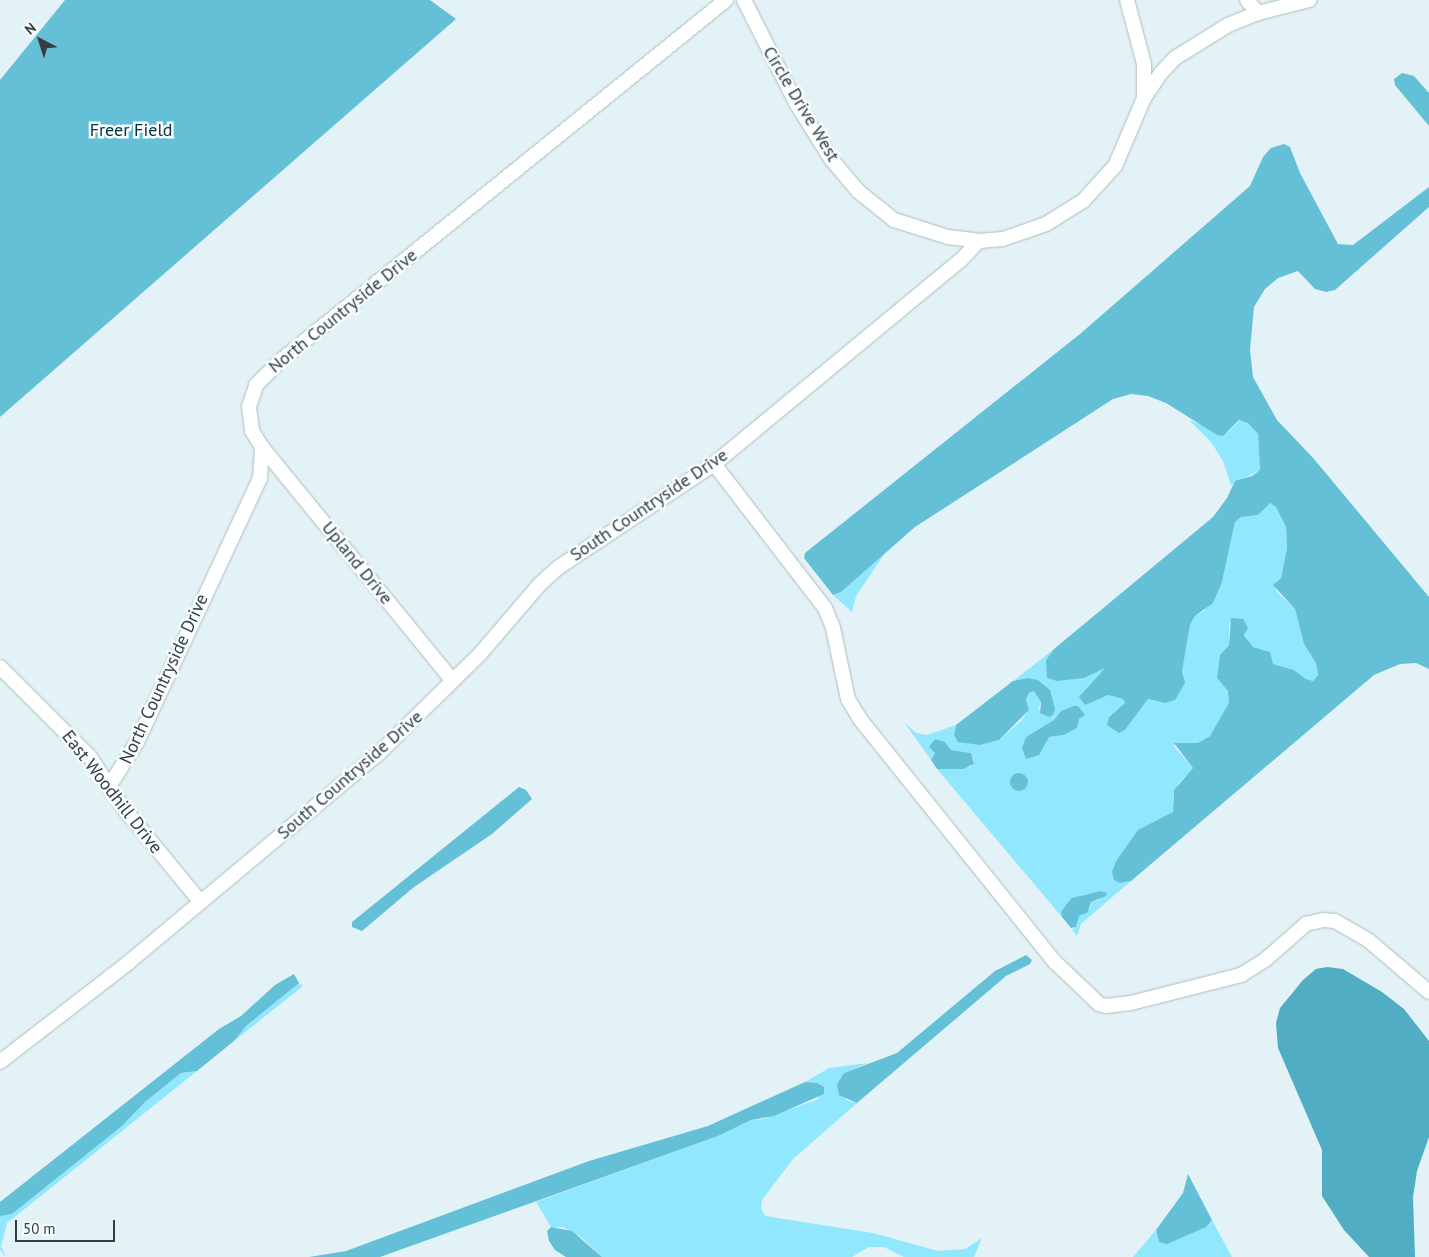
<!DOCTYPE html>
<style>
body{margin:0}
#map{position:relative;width:1429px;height:1257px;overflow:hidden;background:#e3f2f6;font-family:"PT Sans",sans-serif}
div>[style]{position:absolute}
.green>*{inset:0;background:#91e7fd}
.forest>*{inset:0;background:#64c0d7}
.round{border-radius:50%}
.water>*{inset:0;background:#50adc4}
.roads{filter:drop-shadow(0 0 1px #aebcc0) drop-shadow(0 0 1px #aebcc0)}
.minor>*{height:14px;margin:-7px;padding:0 7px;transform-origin:7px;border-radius:7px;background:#fff}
span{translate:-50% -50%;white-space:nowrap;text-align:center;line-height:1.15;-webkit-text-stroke:5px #f7fdff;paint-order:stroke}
.street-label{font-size:18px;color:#373d3f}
.park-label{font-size:18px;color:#04323b}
.north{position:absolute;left:15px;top:15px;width:50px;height:50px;-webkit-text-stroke:4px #f7fdff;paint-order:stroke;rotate:320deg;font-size:14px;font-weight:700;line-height:20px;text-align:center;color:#373d3f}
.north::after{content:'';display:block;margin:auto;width:18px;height:22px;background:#373d3f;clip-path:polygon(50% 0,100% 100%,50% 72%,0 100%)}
.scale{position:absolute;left:15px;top:1220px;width:100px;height:22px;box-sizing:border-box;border:2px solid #373d3f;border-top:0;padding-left:6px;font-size:15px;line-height:18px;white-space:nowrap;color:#373d3f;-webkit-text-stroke:4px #f7fdff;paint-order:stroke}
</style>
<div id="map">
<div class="green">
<div style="clip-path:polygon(1189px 420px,1205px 426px,1217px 435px,1228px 432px,1240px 420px,1248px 423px,1258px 434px,1260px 470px,1231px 485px,1223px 461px,1211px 442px)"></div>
<div style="clip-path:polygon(evenodd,1270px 503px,1276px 507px,1286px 527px,1287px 548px,1281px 578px,1276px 582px,1276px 591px,1295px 609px,1304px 644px,1316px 663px,1318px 675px,1313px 681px,1306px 679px,1294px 670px,1273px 664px,1265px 650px,1252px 647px,1244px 633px,1229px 622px,1229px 645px,1220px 655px,1217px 678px,1228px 691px,1229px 703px,1220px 721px,1210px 736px,1198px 743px,1173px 745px,1193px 768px,1178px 784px,1173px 797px,1174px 812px,1138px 830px,1116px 861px,1120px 883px,1131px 881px,1081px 924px,1077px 936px,1071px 928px,1074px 929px,1079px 916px,1090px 909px,1091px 902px,1099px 900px,1100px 891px,1082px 895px,1061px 912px,1062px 917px,937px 769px,970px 767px,974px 764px,971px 753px,951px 750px,945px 742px,929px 747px,935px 753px,931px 760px,904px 722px,916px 733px,927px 735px,956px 725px,954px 735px,980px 745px,999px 740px,1021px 721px,1029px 710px,1026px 700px,1029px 693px,1034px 691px,1038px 696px,1041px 702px,1038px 709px,1053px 714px,1027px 678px,1013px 681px,1054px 649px,1046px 660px,1072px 679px,1084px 678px,1102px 668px,1107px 669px,1098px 675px,1103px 697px,1108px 695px,1123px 699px,1125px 703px,1109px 717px,1125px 730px,1148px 699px,1165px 703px,1182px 672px,1190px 625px,1195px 616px,1204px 611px,1222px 582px,1235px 522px,1241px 517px,1258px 515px,1263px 506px,1270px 503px,1073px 706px,1077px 728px,1064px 735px,1049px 737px,1023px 755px,1026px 737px,1054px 720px,1061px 711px,1073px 706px)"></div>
<div style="clip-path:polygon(885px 553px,856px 596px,852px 612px,833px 595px,841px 592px)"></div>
<div style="clip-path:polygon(299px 983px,303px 986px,234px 1041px,246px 1026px)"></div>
<div style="clip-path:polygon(868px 1063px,844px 1073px,846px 1100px,857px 1103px,793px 1159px,762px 1200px,761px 1208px,765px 1216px,873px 1233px,938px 1251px,965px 1249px,982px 1238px,974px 1257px,904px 1257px,884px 1247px,869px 1247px,852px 1257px,602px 1257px,582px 1238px,563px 1227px,551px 1227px,536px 1202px,718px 1136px,751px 1120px,763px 1119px,819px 1099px,817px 1083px,805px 1082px,829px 1068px)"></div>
<div style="clip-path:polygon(197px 1071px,7px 1223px,1px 1246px,6px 1257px,0 1250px,0 1216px,12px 1214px,122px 1126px,145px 1102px,181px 1073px)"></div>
<div style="clip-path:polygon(1212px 1220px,1232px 1257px,1133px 1257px,1156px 1230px,1159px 1242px,1206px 1227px)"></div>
</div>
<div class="forest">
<div style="clip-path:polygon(65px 0,430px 0,456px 19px,0 417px,0 80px)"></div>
<div style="clip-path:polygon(1402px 73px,1414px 76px,1429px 93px,1429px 126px,1395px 85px,1394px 79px)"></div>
<div style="clip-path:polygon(1284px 144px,1290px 147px,1300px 173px,1338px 244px,1353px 245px,1429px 187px,1429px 207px,1335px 290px,1326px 292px,1315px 289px,1298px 271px,1278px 278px,1265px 289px,1254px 307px,1250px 350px,1253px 377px,1277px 420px,1314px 459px,1429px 597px,1429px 669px,1416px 663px,1400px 664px,1374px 675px,1131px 881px,1120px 883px,1114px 880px,1112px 872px,1116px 861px,1138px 830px,1173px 812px,1174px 790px,1193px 768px,1174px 743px,1198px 743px,1210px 736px,1229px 703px,1228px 691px,1217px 678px,1220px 655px,1229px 645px,1231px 618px,1243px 619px,1248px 628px,1244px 635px,1253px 647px,1270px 652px,1273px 664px,1294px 670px,1306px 679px,1313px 681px,1318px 675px,1316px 663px,1304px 644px,1295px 609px,1273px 585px,1281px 578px,1287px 548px,1286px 527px,1276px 507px,1270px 503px,1258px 515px,1241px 517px,1235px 522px,1222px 582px,1213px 603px,1195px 616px,1190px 625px,1182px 672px,1185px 683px,1175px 700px,1165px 703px,1148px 699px,1125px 730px,1119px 733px,1107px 725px,1109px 717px,1125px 703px,1123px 699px,1108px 695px,1085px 705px,1079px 697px,1105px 668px,1084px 678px,1057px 681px,1047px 678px,1046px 660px,1054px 649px,1213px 517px,1227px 498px,1235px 481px,1252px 476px,1260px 470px,1258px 434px,1248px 423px,1239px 420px,1223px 436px,1217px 435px,1166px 403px,1148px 396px,1131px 394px,1113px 399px,915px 527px,841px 592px,833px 595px,804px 558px,805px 553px,1080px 334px,1250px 186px,1263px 157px,1271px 148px)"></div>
<div style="clip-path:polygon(1027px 678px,1038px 680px,1050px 690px,1055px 709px,1053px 715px,1049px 717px,1040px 713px,1041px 702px,1034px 691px,1029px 693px,1026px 700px,1029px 710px,999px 740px,980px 745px,958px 742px,954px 735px,956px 725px,1013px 681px)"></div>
<div style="clip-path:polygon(1073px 706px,1078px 706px,1085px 715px,1079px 719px,1077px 728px,1064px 735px,1049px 737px,1039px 755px,1026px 759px,1022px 748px,1026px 737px,1054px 720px,1061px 711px)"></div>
<div style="clip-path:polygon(935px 739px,945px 742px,951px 750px,971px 753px,974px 764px,963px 769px,937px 769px,931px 760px,935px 753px,929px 747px)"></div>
<div class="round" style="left:1010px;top:773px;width:18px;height:18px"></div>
<div style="clip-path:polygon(519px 787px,526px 790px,532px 799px,492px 834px,414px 887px,362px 931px,352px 927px,352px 922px)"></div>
<div style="clip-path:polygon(1100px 891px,1107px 893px,1106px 896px,1091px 902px,1088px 912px,1079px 916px,1076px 927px,1071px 928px,1062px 917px,1061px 912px,1066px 905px,1072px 898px)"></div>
<div style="clip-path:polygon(1026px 955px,1032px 960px,1030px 964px,1006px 976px,857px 1103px,839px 1095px,837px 1084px,844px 1073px,897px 1053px,995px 971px)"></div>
<div style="clip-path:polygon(294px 974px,299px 983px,246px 1026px,234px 1041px,197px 1071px,181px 1073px,145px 1102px,122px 1126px,12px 1214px,0 1216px,0 1202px,219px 1029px,241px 1016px,275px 985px)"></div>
<div style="clip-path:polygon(805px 1082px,817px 1083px,824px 1087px,824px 1094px,774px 1116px,751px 1120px,718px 1136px,380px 1257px,309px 1257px,346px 1251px,589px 1161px,708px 1126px)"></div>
<div style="clip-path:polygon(1188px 1174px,1212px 1220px,1206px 1227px,1167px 1244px,1159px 1242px,1156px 1230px,1183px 1193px)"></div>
<div style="clip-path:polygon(551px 1227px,572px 1231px,602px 1257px,566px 1257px,555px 1250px,549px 1241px,547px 1231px)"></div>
</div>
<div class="water">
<div style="clip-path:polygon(1327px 967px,1343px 969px,1382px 992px,1404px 1009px,1429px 1041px,1429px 1137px,1417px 1171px,1413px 1197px,1415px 1257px,1369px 1257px,1344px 1230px,1322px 1196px,1322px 1150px,1278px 1048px,1276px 1023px,1280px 1008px,1303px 980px,1316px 969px)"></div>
</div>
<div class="roads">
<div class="minor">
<div style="left:744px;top:0;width:115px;rotate:63.2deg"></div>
<div style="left:796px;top:103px;width:66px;rotate:58deg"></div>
<div style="left:831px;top:159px;width:42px;rotate:49.8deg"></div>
<div style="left:858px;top:191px;width:46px;rotate:38.9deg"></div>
<div style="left:894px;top:220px;width:57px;rotate:17.5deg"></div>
<div style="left:948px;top:237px;width:31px;rotate:7deg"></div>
<div style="left:1127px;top:0;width:66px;rotate:75.1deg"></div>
<div style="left:1144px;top:64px;width:33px;rotate:90deg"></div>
<div style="left:1247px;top:0;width:17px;rotate:50deg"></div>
<div style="left:262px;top:447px;width:301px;rotate:50.8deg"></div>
<div style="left:714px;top:464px;width:182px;rotate:52.4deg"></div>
<div style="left:825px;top:608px;width:22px;rotate:68deg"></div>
<div style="left:833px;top:628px;width:73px;rotate:78.1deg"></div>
<div style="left:848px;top:699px;width:23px;rotate:59deg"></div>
<div style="left:860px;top:719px;width:312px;rotate:51.3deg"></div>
<div style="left:1055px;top:962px;width:61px;rotate:43.7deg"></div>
<div style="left:1099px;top:1004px;width:7px;rotate:16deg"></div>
<div style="left:1106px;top:1006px;width:25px;rotate:-7deg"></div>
<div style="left:1131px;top:1003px;width:114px;rotate:-14.3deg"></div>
<div style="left:1241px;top:975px;width:28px;rotate:-32deg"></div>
<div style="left:1265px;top:960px;width:55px;rotate:-41.3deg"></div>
<div style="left:1306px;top:924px;width:17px;rotate:-13deg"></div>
<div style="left:1323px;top:920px;width:12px;rotate:5deg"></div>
<div style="left:1335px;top:921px;width:38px;rotate:30deg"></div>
<div style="left:1368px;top:940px;width:80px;rotate:40.4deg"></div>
<div style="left:0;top:667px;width:127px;rotate:45deg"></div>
<div style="left:90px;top:757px;width:64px;rotate:56.6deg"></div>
<div style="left:125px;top:810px;width:117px;rotate:50.6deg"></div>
<div style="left:110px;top:785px;width:51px;rotate:-57.9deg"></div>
<div style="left:137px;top:742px;width:291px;rotate:-65deg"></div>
<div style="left:260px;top:478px;width:31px;rotate:-86deg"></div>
<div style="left:262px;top:447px;width:19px;rotate:-122deg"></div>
<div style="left:252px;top:431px;width:24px;rotate:-97deg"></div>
<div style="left:249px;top:407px;width:23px;rotate:-72deg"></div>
<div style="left:256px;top:385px;width:34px;rotate:-45deg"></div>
<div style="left:280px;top:361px;width:574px;rotate:-38.99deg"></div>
<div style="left:0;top:1062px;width:162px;rotate:-37.7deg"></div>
<div style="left:128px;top:963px;width:326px;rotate:-39.9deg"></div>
<div style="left:378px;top:754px;width:143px;rotate:-44.4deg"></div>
<div style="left:480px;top:654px;width:92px;rotate:-49.4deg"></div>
<div style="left:540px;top:584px;width:25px;rotate:-42deg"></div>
<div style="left:559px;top:567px;width:186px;rotate:-33.6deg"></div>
<div style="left:714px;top:464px;width:320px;rotate:-39.6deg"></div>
<div style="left:961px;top:260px;width:26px;rotate:-47deg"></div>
<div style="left:979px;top:241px;width:24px;rotate:-5deg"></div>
<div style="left:1003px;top:239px;width:46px;rotate:-19.2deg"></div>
<div style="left:1046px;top:224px;width:44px;rotate:-31.9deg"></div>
<div style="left:1083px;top:201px;width:47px;rotate:-47.6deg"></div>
<div style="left:1115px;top:166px;width:74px;rotate:-66.9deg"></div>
<div style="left:1144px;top:98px;width:29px;rotate:-56deg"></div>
<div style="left:1160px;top:74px;width:22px;rotate:-47deg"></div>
<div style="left:1175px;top:58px;width:62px;rotate:-31.9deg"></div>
<div style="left:1228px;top:25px;width:32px;rotate:-22deg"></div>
<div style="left:1258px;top:13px;width:53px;rotate:-14.3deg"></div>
</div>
</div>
<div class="street-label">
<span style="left:801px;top:104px;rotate:59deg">Circle Drive West</span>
<span style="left:343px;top:311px;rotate:-39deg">North Countryside Drive</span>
<span style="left:649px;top:505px;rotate:-34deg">South Countryside Drive</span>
<span style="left:357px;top:563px;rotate:51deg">Upland Drive</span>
<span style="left:164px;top:679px;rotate:-65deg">North Countryside Drive</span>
<span style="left:350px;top:775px;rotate:-41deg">South Countryside Drive</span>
<span style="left:112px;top:792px;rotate:52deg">East Woodhill Drive</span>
</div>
<div class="park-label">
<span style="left:131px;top:130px">Freer Field</span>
</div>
<div class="north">N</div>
<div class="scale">50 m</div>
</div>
